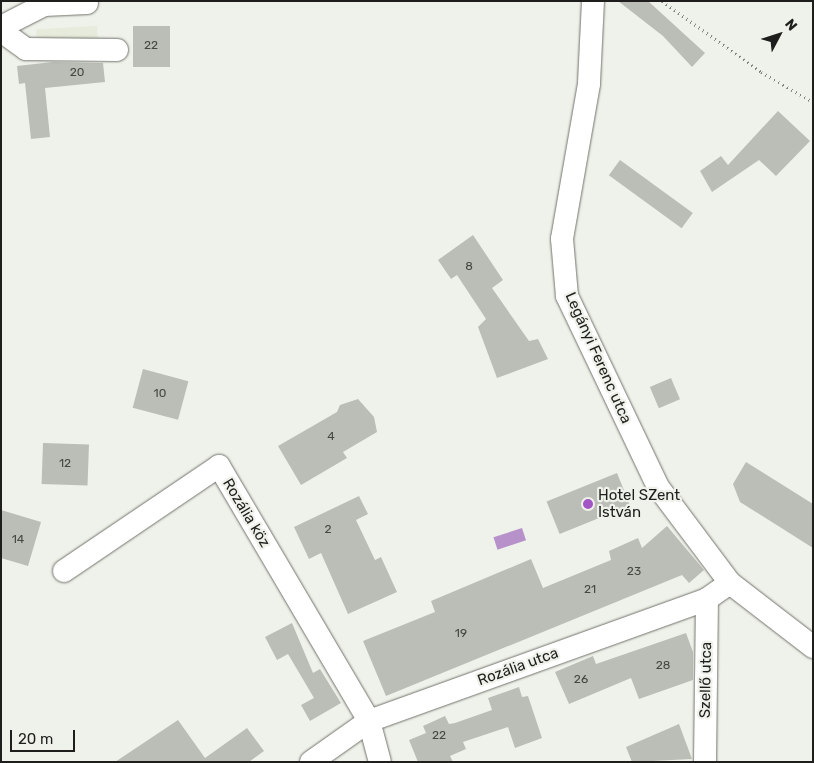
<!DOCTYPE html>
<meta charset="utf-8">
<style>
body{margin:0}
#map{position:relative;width:814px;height:763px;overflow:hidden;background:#eff2ea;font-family:Rubik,sans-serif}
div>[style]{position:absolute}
.built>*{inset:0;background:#e6ebdb;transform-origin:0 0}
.water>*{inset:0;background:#b691ca;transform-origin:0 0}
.building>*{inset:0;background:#bbbeb6;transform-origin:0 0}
.path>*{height:3px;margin-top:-1.5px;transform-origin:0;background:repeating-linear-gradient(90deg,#81837e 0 1px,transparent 0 5px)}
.roads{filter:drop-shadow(0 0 1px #71736c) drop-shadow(0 0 1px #71736c)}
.street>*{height:22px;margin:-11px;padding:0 11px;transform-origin:11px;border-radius:11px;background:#fff}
.dots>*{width:14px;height:14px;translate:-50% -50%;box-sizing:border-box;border:2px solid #eff2ea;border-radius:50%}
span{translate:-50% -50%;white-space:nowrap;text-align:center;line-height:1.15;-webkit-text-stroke:4.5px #eff2ea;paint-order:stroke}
.number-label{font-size:12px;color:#454742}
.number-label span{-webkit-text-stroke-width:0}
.street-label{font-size:15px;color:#1e1f1c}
.poi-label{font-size:15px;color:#1e1f1c}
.left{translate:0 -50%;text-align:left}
.frame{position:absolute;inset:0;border:2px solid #1e1f1c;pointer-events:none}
.north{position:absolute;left:754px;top:10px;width:50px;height:50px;-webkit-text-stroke:4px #eff2ea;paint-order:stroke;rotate:50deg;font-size:14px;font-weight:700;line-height:20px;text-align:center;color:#1e1f1c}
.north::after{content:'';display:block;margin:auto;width:18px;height:22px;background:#1e1f1c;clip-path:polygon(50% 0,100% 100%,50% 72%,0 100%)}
.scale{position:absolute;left:10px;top:730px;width:65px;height:22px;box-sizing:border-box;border:2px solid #1e1f1c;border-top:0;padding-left:6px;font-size:15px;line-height:18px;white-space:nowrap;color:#1e1f1c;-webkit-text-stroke:4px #eff2ea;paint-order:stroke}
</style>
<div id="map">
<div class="built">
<div style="left:97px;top:26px;width:18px;height:61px;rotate:87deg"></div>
</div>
<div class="water">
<div style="left:522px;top:528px;width:13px;height:30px;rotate:72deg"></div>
</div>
<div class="building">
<div style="clip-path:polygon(618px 1px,648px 1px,705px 53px,692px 67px,663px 36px)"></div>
<div style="left:133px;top:26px;width:37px;height:41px"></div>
<div style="clip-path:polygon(53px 62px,103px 63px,105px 82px,45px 88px,50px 137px,31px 139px,25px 83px,19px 84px,17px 66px)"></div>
<div style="clip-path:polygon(778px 111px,810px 141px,776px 176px,759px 160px,712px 192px,700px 171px,721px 156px,728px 165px)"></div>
<div style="left:620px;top:160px;width:90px;height:19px;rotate:36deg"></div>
<div style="clip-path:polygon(473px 235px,503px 280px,492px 288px,529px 341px,538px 339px,548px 359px,497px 378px,478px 327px,486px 319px,457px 275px,451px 279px,438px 260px)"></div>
<div style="left:143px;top:369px;width:47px;height:40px;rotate:15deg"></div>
<div style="left:671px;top:378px;width:23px;height:23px;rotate:67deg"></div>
<div style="clip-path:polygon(358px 399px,374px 417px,377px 432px,343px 452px,347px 458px,301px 485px,278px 446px,337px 412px,340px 405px)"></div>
<div style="left:43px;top:443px;width:46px;height:41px;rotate:2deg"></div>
<div style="clip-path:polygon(746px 462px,813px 504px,813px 548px,740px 502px,733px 484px)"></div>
<div style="left:617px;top:473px;width:35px;height:76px;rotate:68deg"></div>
<div style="clip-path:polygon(359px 496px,368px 514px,356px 520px,375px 560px,381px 557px,397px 592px,348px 614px,321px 553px,309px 559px,294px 527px)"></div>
<div style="clip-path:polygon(1px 510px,41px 522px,28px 566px,1px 558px)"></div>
<div style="clip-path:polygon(667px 526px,704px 570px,689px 583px,682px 575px,386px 696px,363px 641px,435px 612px,431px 601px,531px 559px,543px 588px,611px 560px,609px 551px,638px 538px,642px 548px)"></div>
<div style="clip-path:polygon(292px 623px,313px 673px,320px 669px,341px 703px,310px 721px,301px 705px,314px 698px,288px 654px,277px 660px,265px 637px)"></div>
<div style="clip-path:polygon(686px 633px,693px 652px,693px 680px,639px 699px,631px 678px,569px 704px,555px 672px,593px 656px,596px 664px)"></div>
<div style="clip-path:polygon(519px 687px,522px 697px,528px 696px,542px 738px,515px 748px,508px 727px,463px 742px,466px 749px,450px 756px,453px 762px,418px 762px,409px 740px,426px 733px,423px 726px,445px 716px,449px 724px,455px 723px,492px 710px,488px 698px)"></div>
<div style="clip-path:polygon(178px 720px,205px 758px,247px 728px,264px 751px,249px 762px,115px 762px)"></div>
<div style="clip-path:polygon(679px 724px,692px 759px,632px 762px,626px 747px)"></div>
</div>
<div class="path">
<div style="left:662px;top:1px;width:122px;rotate:35.6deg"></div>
<div style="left:761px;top:72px;width:60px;rotate:30deg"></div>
</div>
<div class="roads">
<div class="street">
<div style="left:593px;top:1px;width:83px;rotate:92.8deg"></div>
<div style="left:589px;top:84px;width:157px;rotate:99.9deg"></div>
<div style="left:562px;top:239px;width:57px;rotate:85deg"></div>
<div style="left:567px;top:296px;width:212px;rotate:64.5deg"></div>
<div style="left:658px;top:487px;width:120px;rotate:53.1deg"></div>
<div style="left:730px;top:583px;width:105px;rotate:37.6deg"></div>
<div style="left:1px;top:27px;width:48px;rotate:-27.1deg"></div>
<div style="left:44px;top:5px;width:43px;rotate:-2.7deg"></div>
<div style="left:1px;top:31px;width:31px;rotate:36deg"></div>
<div style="left:26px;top:49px;width:91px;rotate:0.6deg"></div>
<div style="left:64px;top:571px;width:187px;rotate:-34.1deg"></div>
<div style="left:219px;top:466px;width:296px;rotate:59.5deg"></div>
<div style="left:369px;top:721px;width:42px;rotate:75deg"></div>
<div style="left:311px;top:762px;width:71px;rotate:-35.3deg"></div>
<div style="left:369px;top:721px;width:359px;rotate:-19.8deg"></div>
<div style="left:707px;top:599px;width:28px;rotate:-35deg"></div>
<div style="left:705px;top:762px;width:163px;rotate:-89.3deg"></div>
</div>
</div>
<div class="dots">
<div style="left:588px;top:504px;background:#a355c6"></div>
</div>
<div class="number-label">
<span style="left:151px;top:46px">22</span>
<span style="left:77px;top:73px">20</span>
<span style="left:469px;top:267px">8</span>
<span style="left:160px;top:394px">10</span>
<span style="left:331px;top:437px">4</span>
<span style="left:65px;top:464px">12</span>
<span style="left:328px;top:530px">2</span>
<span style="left:18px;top:540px">14</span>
<span style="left:634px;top:572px">23</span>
<span style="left:590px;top:590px">21</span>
<span style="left:461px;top:634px">19</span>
<span style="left:663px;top:666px">28</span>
<span style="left:581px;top:680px">26</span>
<span style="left:439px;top:736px">22</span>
</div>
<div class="street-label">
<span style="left:598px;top:358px;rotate:66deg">Legányi Ferenc utca</span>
<span style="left:246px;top:513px;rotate:59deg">Rozália köz</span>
<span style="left:518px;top:667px;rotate:-20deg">Rozália utca</span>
<span style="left:706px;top:680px;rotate:-89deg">Szellő utca</span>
</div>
<div class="poi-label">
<span class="left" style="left:598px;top:504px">Hotel SZent<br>István</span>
</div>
<div class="frame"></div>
<div class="north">N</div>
<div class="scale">20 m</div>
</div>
